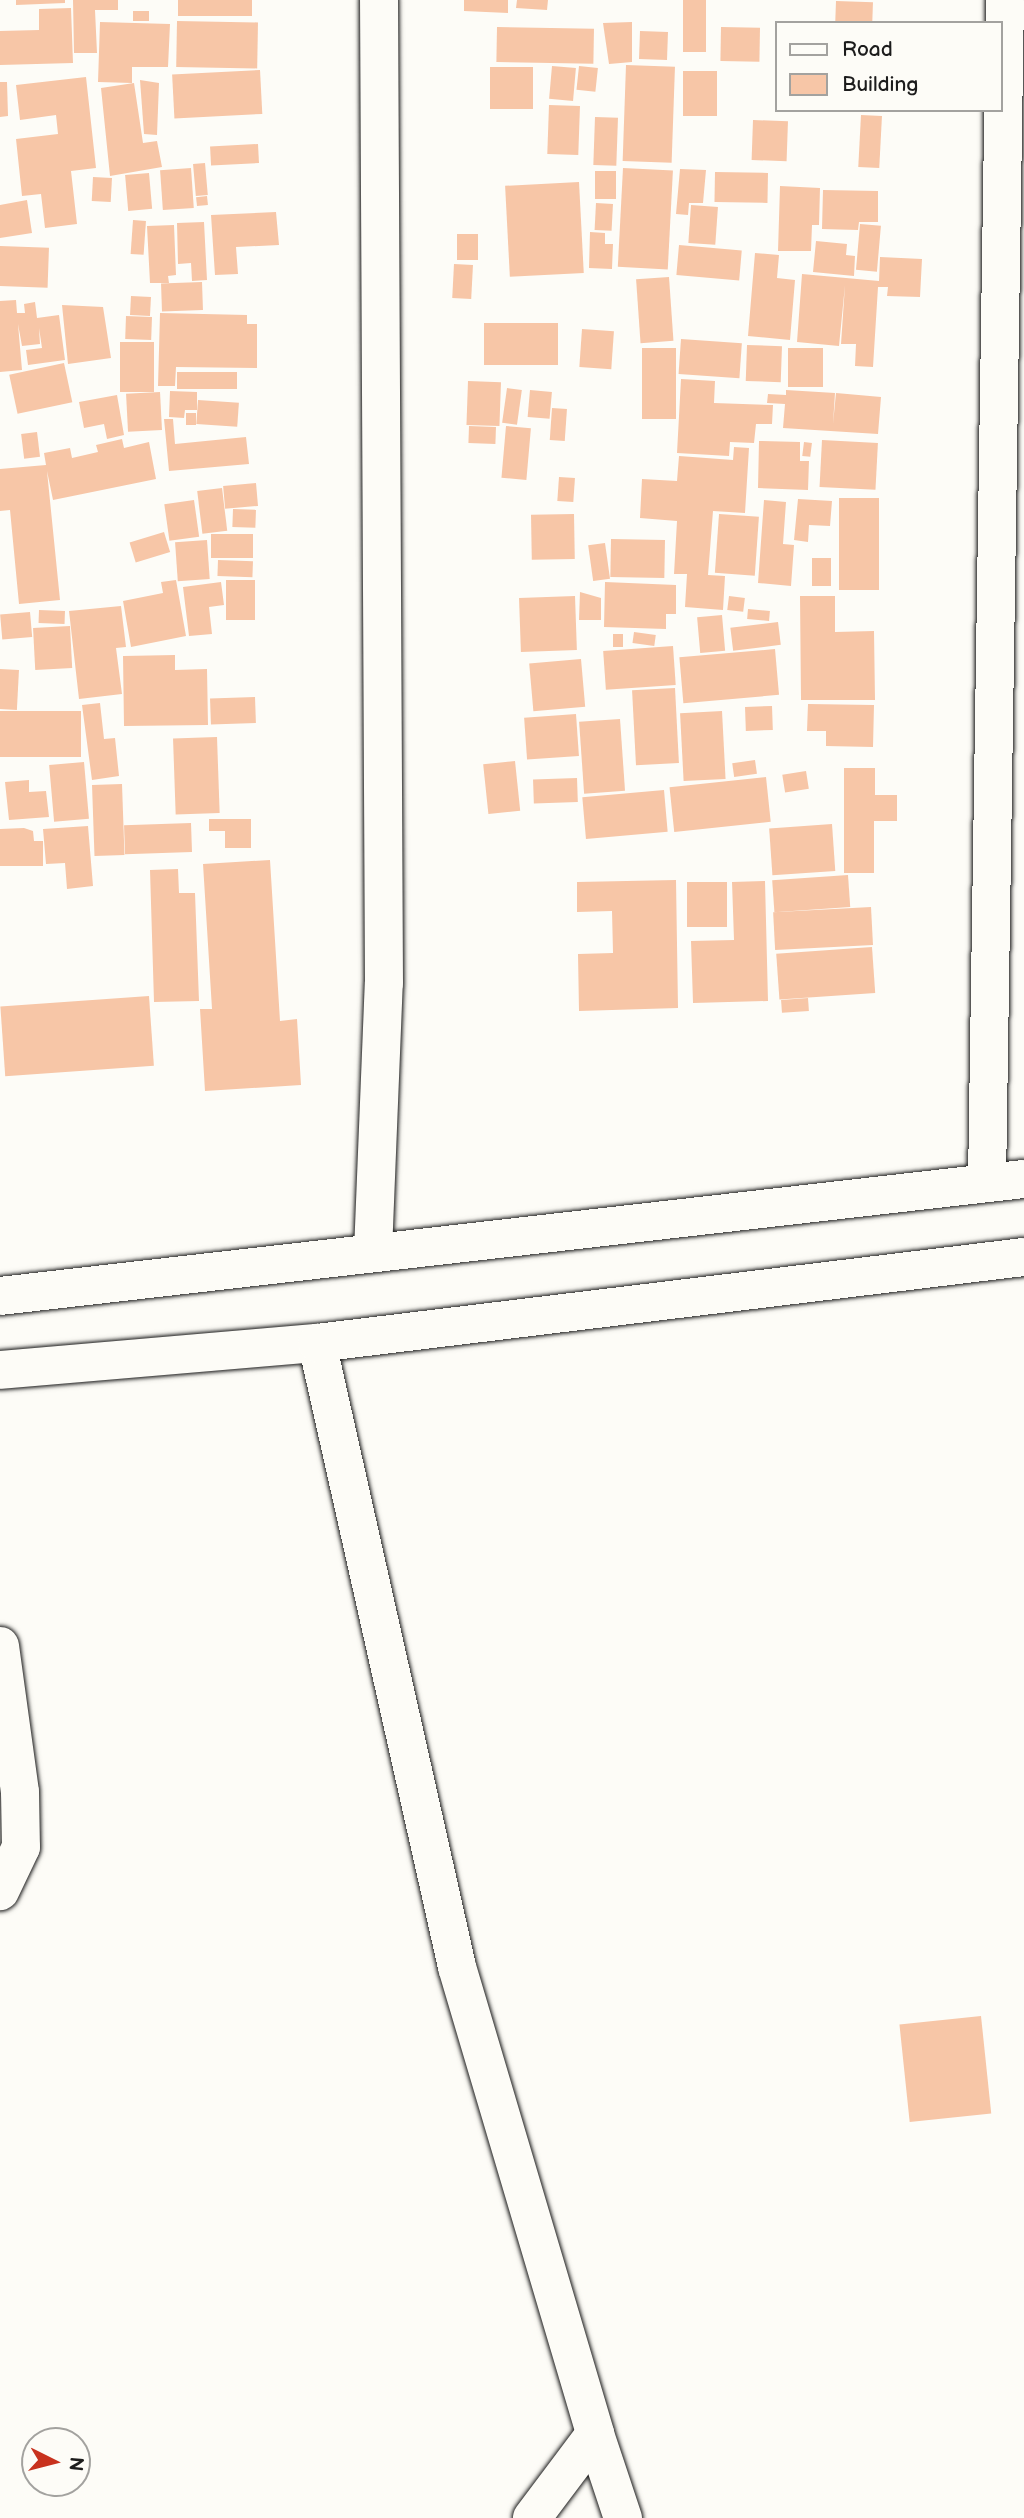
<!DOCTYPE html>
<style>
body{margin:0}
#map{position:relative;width:1024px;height:2518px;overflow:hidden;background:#fdfcf7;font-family:"Balsamiq Sans",sans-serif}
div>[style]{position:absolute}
.building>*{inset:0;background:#f7c6a7;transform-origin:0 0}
.roads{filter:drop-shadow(0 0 2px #1c1c1c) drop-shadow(0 0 2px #1c1c1c)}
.minor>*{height:38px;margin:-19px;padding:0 19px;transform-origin:19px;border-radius:19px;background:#fdfcf7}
.highway>*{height:38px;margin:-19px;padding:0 19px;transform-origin:19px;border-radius:19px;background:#fdfcf7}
span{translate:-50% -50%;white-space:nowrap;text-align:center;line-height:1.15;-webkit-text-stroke:6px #fdfcf7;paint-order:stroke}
.legend{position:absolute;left:775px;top:21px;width:228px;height:91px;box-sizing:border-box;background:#fdfcf7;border:2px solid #a3a29f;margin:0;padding:9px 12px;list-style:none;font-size:21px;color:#1c1c1c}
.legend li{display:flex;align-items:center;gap:14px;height:35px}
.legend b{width:35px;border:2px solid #a3a29f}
.north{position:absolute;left:21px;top:2427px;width:70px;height:70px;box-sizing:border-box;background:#fdfcf7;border:2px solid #a3a29f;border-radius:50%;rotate:96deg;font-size:19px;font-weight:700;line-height:28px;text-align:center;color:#1c1c1c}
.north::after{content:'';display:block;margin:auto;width:24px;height:32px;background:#c8321e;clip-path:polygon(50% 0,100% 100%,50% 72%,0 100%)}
</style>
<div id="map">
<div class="building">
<div style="clip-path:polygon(16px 0,65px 0,65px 3px,16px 5px)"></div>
<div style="clip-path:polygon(73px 0,118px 0,118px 10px,95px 10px,97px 53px,74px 53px)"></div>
<div style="left:178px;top:0;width:74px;height:16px"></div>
<div style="clip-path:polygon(464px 0,508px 0,508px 13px,464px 11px)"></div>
<div style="clip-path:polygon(517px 0,548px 0,547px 10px,516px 8px)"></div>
<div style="left:683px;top:0;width:23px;height:52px"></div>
<div style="left:836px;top:1px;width:37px;height:22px;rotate:2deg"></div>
<div style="clip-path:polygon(71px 8px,73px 63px,0 65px,0 31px,39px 30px,39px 9px)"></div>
<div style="left:133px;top:11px;width:16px;height:10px"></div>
<div style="left:177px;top:21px;width:81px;height:46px;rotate:1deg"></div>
<div style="clip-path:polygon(100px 22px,170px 24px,168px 67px,132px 67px,132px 83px,98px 82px)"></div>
<div style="clip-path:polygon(632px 22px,632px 62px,609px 64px,603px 23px)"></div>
<div style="left:497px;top:27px;width:97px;height:35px;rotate:1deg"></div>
<div style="left:721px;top:27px;width:39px;height:34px;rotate:1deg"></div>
<div style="left:640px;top:31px;width:28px;height:28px;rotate:2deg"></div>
<div style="left:626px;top:65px;width:49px;height:96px;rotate:2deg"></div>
<div style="left:552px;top:66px;width:24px;height:33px;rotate:5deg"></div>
<div style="left:579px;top:66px;width:19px;height:24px;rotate:6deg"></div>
<div style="left:490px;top:67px;width:43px;height:42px"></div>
<div style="left:260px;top:70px;width:44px;height:88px;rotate:87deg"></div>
<div style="left:683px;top:71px;width:34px;height:45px"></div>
<div style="clip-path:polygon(86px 77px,96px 168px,71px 171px,77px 224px,45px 228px,41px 194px,22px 196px,16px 139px,58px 134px,56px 115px,20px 120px,16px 85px)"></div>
<div style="clip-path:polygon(140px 80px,159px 83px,157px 135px,144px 134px)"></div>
<div style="clip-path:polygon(0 82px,7px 82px,8px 116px,0 117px)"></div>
<div style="clip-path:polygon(134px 83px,143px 143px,157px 141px,162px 167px,110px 176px,101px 88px)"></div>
<div style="left:549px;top:105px;width:31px;height:49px;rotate:2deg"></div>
<div style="left:861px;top:115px;width:21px;height:52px;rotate:3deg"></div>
<div style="left:595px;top:117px;width:23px;height:48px;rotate:2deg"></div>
<div style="left:753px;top:120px;width:35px;height:40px;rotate:2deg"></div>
<div style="left:258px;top:144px;width:19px;height:48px;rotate:87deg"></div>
<div style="left:205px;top:163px;width:32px;height:12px;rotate:85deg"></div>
<div style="left:191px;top:168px;width:40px;height:31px;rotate:86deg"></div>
<div style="left:623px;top:168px;width:50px;height:99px;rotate:3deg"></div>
<div style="clip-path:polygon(680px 169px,706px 170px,703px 203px,689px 203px,688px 215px,676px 214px)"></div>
<div style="left:595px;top:171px;width:21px;height:28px"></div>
<div style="left:715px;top:172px;width:53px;height:30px;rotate:1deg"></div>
<div style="left:149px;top:173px;width:36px;height:24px;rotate:85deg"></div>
<div style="left:93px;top:177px;width:19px;height:24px;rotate:3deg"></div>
<div style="left:579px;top:182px;width:91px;height:74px;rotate:87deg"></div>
<div style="clip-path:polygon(780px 186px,820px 188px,819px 225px,812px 225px,811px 251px,778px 251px)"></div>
<div style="clip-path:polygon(823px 190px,878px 191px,878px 222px,859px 222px,858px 230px,822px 229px)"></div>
<div style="left:207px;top:196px;width:9px;height:11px;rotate:84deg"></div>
<div style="clip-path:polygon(27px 200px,32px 233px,0 238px,0 205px)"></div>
<div style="left:596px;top:203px;width:17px;height:27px;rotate:3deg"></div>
<div style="left:691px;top:205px;width:27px;height:38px;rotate:4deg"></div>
<div style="clip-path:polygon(276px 212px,279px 245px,236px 247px,238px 274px,215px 275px,211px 215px)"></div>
<div style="left:133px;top:220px;width:13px;height:34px;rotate:4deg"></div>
<div style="clip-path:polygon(204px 222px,207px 280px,192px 281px,191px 263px,178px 264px,177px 223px)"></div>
<div style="left:860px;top:224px;width:21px;height:46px;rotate:5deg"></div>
<div style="clip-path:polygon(174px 225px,176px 275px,168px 276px,169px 283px,150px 283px,147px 226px)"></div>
<div style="clip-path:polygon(590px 232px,605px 233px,605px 244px,613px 244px,612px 269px,589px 268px)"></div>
<div style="left:457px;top:234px;width:21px;height:26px"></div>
<div style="clip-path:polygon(816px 241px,847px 244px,846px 255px,855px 256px,854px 276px,813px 272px)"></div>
<div style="left:679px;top:245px;width:63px;height:30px;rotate:5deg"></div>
<div style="left:0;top:246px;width:49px;height:40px;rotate:2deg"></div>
<div style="clip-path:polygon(755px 253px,779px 255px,777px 278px,795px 280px,790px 340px,748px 336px)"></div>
<div style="clip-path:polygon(880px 257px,922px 259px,920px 297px,887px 296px,888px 287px,878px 287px,873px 367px,855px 366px,856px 344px,841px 344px,845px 285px,839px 346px,797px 342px,802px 274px,879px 281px)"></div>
<div style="left:454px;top:264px;width:19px;height:34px;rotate:3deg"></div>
<div style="left:669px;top:277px;width:64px;height:33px;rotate:86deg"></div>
<div style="left:202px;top:282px;width:28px;height:41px;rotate:88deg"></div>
<div style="left:131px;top:296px;width:20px;height:19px;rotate:3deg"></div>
<div style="clip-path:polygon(16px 300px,17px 313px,25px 313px,24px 304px,35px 302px,37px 318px,59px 315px,65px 360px,28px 365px,26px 350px,42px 348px,39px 328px,40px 344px,22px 346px,18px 324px,22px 370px,0 372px,0 301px)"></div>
<div style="clip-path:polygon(62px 305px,103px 307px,111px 358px,68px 364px)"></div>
<div style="clip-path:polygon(160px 313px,247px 315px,247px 324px,257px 324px,257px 368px,176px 367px,175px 386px,158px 386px)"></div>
<div style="left:126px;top:316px;width:26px;height:23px;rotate:2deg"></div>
<div style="left:558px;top:323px;width:42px;height:74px;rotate:90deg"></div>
<div style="left:582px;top:329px;width:32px;height:38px;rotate:4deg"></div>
<div style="left:681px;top:339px;width:61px;height:35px;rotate:4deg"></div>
<div style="left:120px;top:342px;width:34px;height:50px"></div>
<div style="left:747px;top:345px;width:35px;height:36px;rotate:2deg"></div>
<div style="left:676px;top:348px;width:71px;height:34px;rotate:90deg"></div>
<div style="left:788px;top:348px;width:35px;height:39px"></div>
<div style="left:64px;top:363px;width:40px;height:56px;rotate:78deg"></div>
<div style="left:177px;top:372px;width:60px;height:17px"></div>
<div style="clip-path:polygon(681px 379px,715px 381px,714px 403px,773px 405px,772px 424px,756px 424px,754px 443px,730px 442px,729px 456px,677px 453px)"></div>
<div style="left:468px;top:381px;width:33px;height:44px;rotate:2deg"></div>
<div style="left:507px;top:388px;width:15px;height:35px;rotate:8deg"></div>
<div style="left:530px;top:390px;width:22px;height:27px;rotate:5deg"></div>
<div style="clip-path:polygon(786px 390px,835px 393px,833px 424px,836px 393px,881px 397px,878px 434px,783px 428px,785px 404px,767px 403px,768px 394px,786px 395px)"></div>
<div style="clip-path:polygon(170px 391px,197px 392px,197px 410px,185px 410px,184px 418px,169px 417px)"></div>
<div style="left:160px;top:392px;width:38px;height:34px;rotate:87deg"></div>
<div style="clip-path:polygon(117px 395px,124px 435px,107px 439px,104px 424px,84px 428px,79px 402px)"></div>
<div style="left:198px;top:400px;width:41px;height:24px;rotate:4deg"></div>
<div style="left:552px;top:408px;width:15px;height:32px;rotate:4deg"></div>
<div style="left:186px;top:413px;width:10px;height:12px"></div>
<div style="clip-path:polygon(164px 419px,173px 419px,175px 444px,246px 437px,249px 464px,169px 471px)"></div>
<div style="left:469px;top:426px;width:27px;height:17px;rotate:2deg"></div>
<div style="left:506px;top:426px;width:25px;height:52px;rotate:5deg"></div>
<div style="left:37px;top:432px;width:25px;height:16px;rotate:83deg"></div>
<div style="clip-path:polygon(122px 439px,124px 448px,149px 442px,156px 479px,53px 500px,47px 471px,60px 600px,19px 604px,10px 510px,0 511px,0 469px,46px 465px,44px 453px,70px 448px,72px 458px,98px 452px,96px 445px)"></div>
<div style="left:822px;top:440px;width:56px;height:47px;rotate:3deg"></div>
<div style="clip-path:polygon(759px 441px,800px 442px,800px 461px,809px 461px,808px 490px,758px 488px)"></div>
<div style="left:804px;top:442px;width:8px;height:14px;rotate:7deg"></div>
<div style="clip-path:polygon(734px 447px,749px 448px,745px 513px,713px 511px,708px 575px,725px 576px,723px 610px,685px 607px,687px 574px,674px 574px,677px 521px,640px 518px,642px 479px,677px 481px,679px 456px,733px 460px)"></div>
<div style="left:559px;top:477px;width:16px;height:24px;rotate:4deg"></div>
<div style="left:256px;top:483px;width:23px;height:33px;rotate:85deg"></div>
<div style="left:222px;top:488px;width:43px;height:25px;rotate:83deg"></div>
<div style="left:839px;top:498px;width:40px;height:92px"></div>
<div style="clip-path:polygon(798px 499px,832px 501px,830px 526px,809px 525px,808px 542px,794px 540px)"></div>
<div style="left:194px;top:500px;width:37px;height:30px;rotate:82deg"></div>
<div style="clip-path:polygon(764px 500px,786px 502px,783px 544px,794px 545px,791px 586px,758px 583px)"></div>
<div style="left:233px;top:509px;width:23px;height:18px;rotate:2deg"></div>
<div style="left:574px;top:514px;width:45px;height:43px;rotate:89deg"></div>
<div style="left:719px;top:514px;width:40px;height:59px;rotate:4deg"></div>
<div style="left:164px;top:532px;width:21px;height:36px;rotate:73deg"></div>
<div style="left:211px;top:534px;width:42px;height:24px"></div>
<div style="left:611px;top:539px;width:54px;height:38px;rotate:1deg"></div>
<div style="left:207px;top:540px;width:39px;height:32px;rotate:86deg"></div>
<div style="left:605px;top:543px;width:36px;height:17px;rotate:82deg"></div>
<div style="left:812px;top:558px;width:19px;height:28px"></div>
<div style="left:218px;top:560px;width:35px;height:16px;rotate:2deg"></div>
<div style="clip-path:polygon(176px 580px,186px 636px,131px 647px,123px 601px,163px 593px,161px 582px)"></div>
<div style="left:226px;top:580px;width:29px;height:40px"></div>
<div style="clip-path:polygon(221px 582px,224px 605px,209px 607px,212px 634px,189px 636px,183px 587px)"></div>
<div style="clip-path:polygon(605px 582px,676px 585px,676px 614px,666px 614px,666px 629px,604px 627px)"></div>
<div style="clip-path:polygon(580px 592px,601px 598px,601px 620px,579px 620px)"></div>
<div style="left:575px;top:596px;width:54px;height:56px;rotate:88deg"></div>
<div style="left:729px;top:596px;width:16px;height:14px;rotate:7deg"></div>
<div style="clip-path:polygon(800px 596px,835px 596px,835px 632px,874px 631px,875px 700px,801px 700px)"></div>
<div style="clip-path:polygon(121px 606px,126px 647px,116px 648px,122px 694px,79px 699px,69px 611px)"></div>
<div style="left:748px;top:609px;width:22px;height:10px;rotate:5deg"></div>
<div style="left:39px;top:610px;width:26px;height:13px;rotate:2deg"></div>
<div style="left:30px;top:612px;width:25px;height:30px;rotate:85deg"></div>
<div style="left:722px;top:615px;width:36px;height:25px;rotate:85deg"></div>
<div style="left:778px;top:622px;width:23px;height:48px;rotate:83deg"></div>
<div style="left:70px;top:626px;width:42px;height:37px;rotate:87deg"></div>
<div style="left:634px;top:632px;width:22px;height:11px;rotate:8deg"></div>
<div style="left:613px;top:634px;width:10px;height:13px"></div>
<div style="left:673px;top:646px;width:39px;height:70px;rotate:86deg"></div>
<div style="left:775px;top:649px;width:46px;height:96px;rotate:85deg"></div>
<div style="clip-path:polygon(175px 655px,175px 670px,207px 669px,208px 725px,124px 726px,123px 656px)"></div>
<div style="left:581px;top:659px;width:48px;height:52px;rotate:85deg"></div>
<div style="left:0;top:669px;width:19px;height:40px;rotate:3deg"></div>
<div style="left:675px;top:688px;width:75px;height:43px;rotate:87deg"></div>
<div style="left:255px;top:697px;width:26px;height:45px;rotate:88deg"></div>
<div style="clip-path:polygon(100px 703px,104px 739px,115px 738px,119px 776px,92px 780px,82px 705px)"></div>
<div style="clip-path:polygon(808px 704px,874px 705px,873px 747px,826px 746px,826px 731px,807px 731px)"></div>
<div style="left:772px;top:706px;width:24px;height:27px;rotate:88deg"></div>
<div style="left:81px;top:711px;width:46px;height:81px;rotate:90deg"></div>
<div style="left:722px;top:711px;width:68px;height:42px;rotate:87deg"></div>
<div style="left:576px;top:714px;width:42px;height:52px;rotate:86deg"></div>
<div style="left:620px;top:719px;width:72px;height:41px;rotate:86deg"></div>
<div style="left:217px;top:737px;width:76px;height:44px;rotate:88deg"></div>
<div style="left:755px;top:760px;width:14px;height:23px;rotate:82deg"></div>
<div style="left:515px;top:761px;width:50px;height:32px;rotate:84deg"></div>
<div style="left:84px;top:762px;width:57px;height:35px;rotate:85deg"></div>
<div style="clip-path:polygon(844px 768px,875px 768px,875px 795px,897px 795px,897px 821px,874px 821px,874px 873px,844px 873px)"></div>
<div style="left:806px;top:771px;width:18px;height:24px;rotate:81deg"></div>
<div style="left:766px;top:777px;width:45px;height:97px;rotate:84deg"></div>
<div style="left:577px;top:778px;width:24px;height:44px;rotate:88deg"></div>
<div style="clip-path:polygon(29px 780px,29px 792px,46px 791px,49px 817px,9px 820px,5px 782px)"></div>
<div style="left:122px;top:784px;width:71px;height:30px;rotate:88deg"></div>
<div style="left:664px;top:790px;width:42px;height:82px;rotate:85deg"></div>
<div style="clip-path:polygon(209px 819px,251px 819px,251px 848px,225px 848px,225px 831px,209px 831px)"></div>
<div style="left:191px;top:823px;width:29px;height:67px;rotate:88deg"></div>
<div style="left:832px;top:824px;width:47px;height:63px;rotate:86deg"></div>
<div style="clip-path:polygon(88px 826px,93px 886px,67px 889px,65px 863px,46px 864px,43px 829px)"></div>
<div style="clip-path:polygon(24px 828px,33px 831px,34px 841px,43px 841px,43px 866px,0 866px,0 829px)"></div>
<div style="clip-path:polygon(270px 860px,280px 1021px,297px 1019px,301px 1085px,205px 1091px,200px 1009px,212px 1009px,203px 864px)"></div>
<div style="clip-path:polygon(178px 869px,179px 893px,195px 893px,199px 1001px,154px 1002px,150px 870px)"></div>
<div style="left:848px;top:875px;width:32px;height:76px;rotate:86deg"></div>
<div style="clip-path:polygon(676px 880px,678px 1008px,579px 1011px,578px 954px,613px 953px,612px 911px,577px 912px,577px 882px)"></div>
<div style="clip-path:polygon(765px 881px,768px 1001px,693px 1003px,691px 941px,734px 940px,732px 882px)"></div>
<div style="left:687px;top:882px;width:40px;height:45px"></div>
<div style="left:871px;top:907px;width:38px;height:98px;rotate:87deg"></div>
<div style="left:872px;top:947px;width:46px;height:96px;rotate:86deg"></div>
<div style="left:149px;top:996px;width:70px;height:149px;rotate:86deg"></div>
<div style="left:808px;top:998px;width:13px;height:27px;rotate:86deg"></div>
<div style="left:981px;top:2016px;width:98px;height:82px;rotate:84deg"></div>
</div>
<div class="roads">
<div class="minor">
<div style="left:987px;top:1183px;width:1183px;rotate:-89.13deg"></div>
<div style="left:373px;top:1252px;width:269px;rotate:-87.7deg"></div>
<div style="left:384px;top:983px;width:983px;rotate:-90.29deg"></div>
<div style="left:317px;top:1343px;width:640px;rotate:77.35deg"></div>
<div style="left:457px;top:1967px;width:487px;rotate:73.5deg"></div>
<div style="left:595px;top:2434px;width:105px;rotate:126.9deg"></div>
<div style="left:0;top:1646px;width:147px;rotate:82.2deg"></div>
<div style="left:20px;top:1792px;width:55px;rotate:89deg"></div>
<div style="left:21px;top:1847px;width:49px;rotate:115.5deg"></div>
<div style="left:595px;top:2434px;width:89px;rotate:71.6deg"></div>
</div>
<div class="highway">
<div style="left:0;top:1296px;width:1031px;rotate:-6.52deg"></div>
<div style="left:0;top:1370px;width:318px;rotate:-4.9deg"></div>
<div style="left:317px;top:1343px;width:712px;rotate:-6.94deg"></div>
</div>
</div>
<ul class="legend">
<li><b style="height:9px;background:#fdfcf7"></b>Road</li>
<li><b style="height:19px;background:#f7c6a7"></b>Building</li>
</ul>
<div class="north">N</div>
</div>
